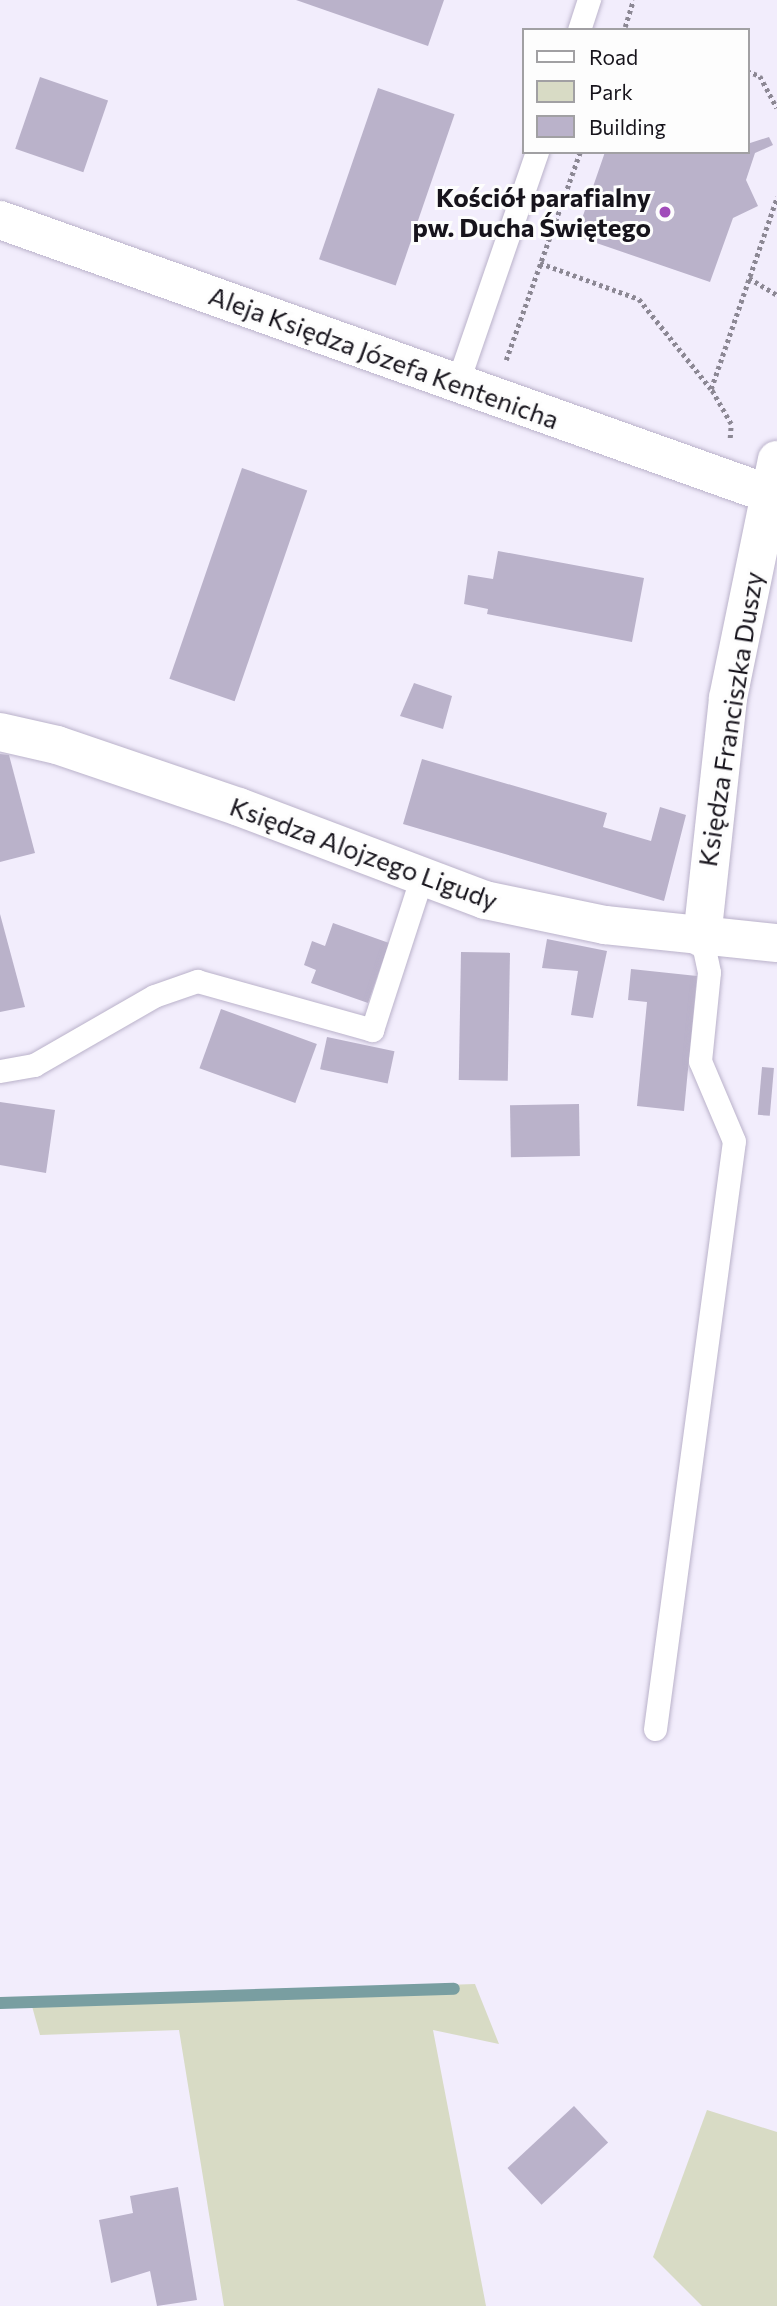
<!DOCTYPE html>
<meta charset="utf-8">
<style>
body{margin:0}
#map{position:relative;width:777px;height:2306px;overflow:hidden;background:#f2edfc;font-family:Commissioner,sans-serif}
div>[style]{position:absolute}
.green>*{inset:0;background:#d8dbc5}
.stream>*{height:12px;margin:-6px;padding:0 6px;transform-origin:6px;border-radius:6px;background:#799ea1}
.building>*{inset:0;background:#bab2ca;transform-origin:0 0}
.path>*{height:4.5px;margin-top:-2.25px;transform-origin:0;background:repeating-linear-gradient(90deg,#8c8894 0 3.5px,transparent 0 7px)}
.roads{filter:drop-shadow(0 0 2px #bab2ca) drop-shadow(0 0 2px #bab2ca)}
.service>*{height:23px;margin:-11.5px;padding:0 11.5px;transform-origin:11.5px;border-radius:11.5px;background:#fff}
.minor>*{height:38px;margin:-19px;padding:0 19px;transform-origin:19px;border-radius:19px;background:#fff}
.dots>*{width:19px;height:19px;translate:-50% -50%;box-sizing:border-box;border:4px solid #fdfdfd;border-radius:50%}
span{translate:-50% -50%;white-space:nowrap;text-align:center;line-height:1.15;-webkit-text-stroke:6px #fdfdfd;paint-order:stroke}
.poi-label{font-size:26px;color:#17141c;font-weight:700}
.right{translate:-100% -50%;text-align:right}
.street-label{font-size:26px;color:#17141c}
.legend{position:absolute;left:522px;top:28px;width:228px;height:126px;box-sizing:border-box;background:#fdfdfd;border:2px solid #a1a0a3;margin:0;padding:9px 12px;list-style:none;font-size:21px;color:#17141c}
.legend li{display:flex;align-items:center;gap:14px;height:35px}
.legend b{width:35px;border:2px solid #a1a0a3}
</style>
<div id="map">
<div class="green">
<div style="clip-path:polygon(475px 1984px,499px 2044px,433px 2030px,486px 2306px,224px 2306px,179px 2030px,40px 2035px,30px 1999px)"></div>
<div style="clip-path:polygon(707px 2110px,777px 2132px,777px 2306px,702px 2306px,653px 2257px)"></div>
</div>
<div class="stream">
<div style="left:0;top:2003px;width:454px;rotate:-1.8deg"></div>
</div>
<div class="building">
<div style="clip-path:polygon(296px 0,444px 0,428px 46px)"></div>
<div style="left:40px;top:77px;width:72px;height:76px;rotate:19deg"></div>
<div style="left:378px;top:88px;width:81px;height:181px;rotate:19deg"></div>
<div style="clip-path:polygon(769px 137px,773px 145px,755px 153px,746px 180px,758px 206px,733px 218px,710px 282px,576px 236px,605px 152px,747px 152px,747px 144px)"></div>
<div style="left:242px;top:468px;width:69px;height:223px;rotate:19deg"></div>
<div style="clip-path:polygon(498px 551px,644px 578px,632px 642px,487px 614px,488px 609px,464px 604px,468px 575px,493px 579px)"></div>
<div style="clip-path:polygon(414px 683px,452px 696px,443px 729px,400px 716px)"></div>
<div style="clip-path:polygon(0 754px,9px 755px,35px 853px,0 862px)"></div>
<div style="clip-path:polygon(422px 759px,607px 813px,603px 827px,651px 841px,660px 807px,686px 815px,664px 901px,403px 824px)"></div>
<div style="clip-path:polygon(0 914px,25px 1007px,0 1012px)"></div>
<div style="clip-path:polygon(333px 923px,389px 943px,368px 1003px,311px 983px,316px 970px,304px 965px,312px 941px,325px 946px)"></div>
<div style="clip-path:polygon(547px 939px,607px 951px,593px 1018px,571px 1015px,578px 971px,542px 968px)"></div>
<div style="left:461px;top:952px;width:49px;height:128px;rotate:1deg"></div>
<div style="clip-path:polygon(631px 969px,697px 976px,684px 1111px,637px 1106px,647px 1002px,628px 1000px)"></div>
<div style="left:221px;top:1009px;width:102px;height:63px;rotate:20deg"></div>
<div style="left:327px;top:1037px;width:69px;height:33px;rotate:12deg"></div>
<div style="left:762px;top:1067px;width:12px;height:48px;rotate:5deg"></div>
<div style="clip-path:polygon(0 1102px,55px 1110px,46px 1173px,0 1165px)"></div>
<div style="left:579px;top:1104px;width:52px;height:69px;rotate:89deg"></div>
<div style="left:574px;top:2106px;width:50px;height:91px;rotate:47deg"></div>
<div style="clip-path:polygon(178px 2187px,197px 2300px,157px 2306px,150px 2271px,111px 2283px,99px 2220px,133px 2213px,130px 2196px)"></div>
</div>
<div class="path">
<div style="left:625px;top:27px;width:28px;rotate:-73deg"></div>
<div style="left:624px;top:30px;width:10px"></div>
<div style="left:747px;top:71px;width:14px;rotate:21deg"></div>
<div style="left:760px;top:76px;width:36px;rotate:62deg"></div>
<div style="left:540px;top:263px;width:105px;rotate:20deg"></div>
<div style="left:639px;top:299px;width:115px;rotate:51.3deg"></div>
<div style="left:749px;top:278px;width:33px;rotate:31deg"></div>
<div style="left:506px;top:360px;width:221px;rotate:-70.4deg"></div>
<div style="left:730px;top:438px;width:14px;rotate:-86deg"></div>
<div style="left:731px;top:424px;width:40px;rotate:-119.7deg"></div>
<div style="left:711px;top:389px;width:203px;rotate:-71deg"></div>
</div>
<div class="roads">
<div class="service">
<div style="left:579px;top:30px;width:32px;rotate:-72deg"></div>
<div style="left:457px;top:384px;width:245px;rotate:-71deg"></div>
<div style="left:0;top:1071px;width:35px;rotate:-10deg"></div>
<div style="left:34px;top:1065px;width:138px;rotate:-29.9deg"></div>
<div style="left:154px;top:996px;width:46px;rotate:-19.2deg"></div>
<div style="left:197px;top:981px;width:182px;rotate:15.6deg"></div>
<div style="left:372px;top:1030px;width:159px;rotate:-72deg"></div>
<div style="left:655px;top:1729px;width:593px;rotate:-82.35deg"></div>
<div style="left:734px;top:1141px;width:87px;rotate:-113deg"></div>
<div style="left:700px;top:1061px;width:89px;rotate:-84.2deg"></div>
<div style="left:709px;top:972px;width:35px;rotate:-102deg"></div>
</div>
<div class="minor">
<div style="left:0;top:220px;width:816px;rotate:19.61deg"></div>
<div style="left:0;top:732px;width:58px;rotate:12.8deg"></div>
<div style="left:57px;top:745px;width:192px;rotate:18.8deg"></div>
<div style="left:239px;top:807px;width:263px;rotate:20.7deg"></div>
<div style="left:485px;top:900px;width:123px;rotate:11.8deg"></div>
<div style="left:605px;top:925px;width:173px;rotate:6deg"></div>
<div style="left:702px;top:938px;width:241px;rotate:-83.8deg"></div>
<div style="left:728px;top:698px;width:243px;rotate:-78.4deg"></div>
</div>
</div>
<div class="dots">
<div style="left:665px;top:212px;background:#a14cba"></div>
</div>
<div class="poi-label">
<span class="right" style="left:651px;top:212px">Kościół parafialny<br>pw. Ducha Świętego</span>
</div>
<div class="street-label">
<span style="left:384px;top:357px;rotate:20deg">Aleja Księdza Józefa Kentenicha</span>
<span style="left:730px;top:719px;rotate:-81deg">Księdza Franciszka Duszy</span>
<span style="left:364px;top:853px;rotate:20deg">Księdza Alojzego Ligudy</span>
</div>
<ul class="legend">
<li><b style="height:9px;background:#fff"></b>Road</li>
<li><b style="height:19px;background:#d8dbc5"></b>Park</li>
<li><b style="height:19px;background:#bab2ca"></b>Building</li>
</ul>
</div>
